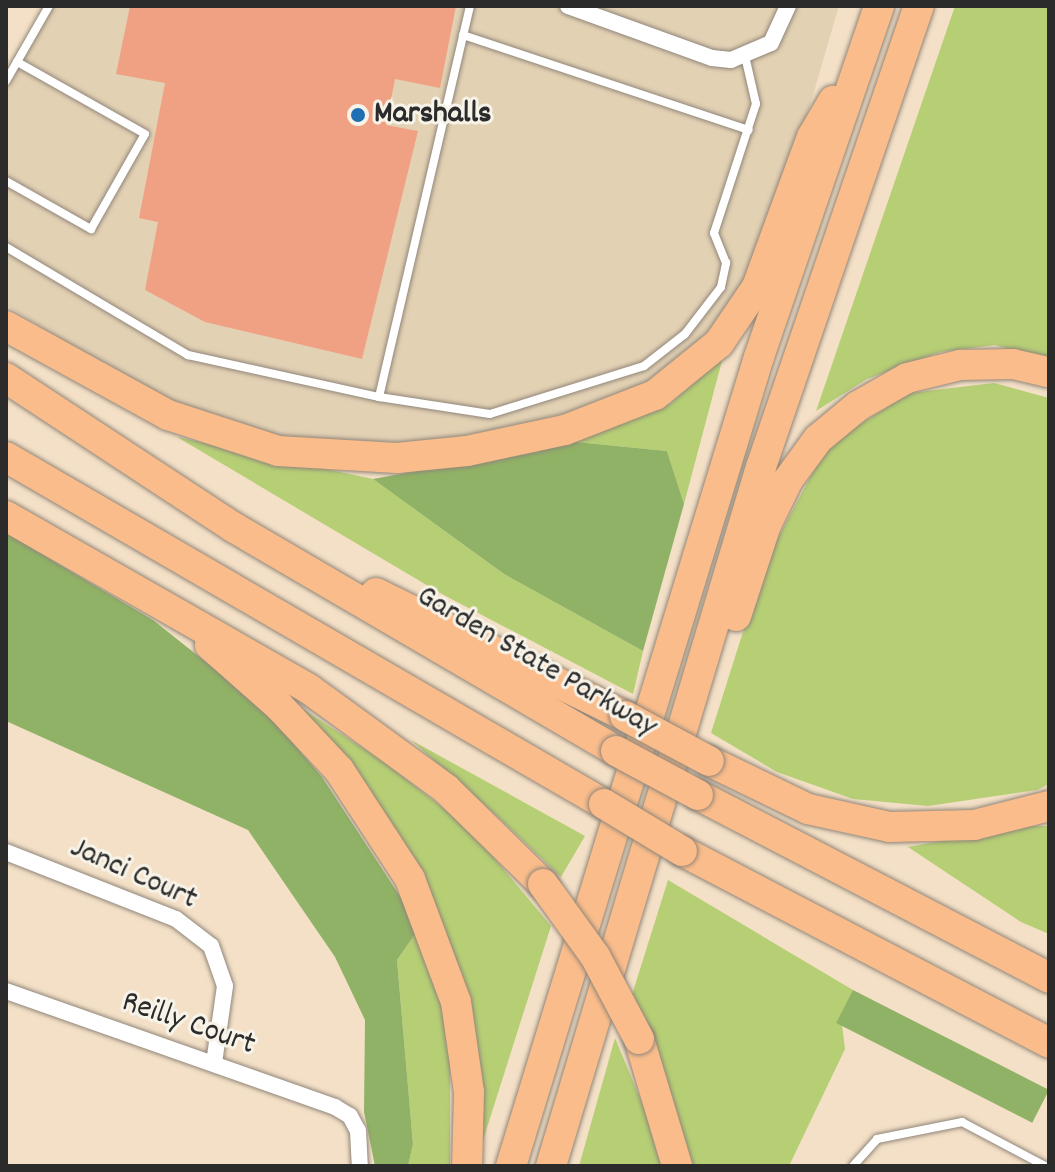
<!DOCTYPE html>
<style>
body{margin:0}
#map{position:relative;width:1055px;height:1172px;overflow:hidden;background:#f4e0c7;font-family:Dekko,sans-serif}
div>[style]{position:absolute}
.built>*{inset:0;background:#e3d1b4}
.green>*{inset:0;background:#b6cf75}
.forest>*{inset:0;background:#90b266;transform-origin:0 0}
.building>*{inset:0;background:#f1a183}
.roads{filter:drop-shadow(0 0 2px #908679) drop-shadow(0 0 2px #908679)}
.lane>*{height:8px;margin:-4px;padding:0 4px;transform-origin:4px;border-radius:4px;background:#fff}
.street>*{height:16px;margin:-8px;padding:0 8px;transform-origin:8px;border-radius:8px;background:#fff}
.highway>*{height:30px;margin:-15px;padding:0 15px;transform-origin:15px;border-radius:15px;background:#fabc8b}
.bridges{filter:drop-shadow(0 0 2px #908679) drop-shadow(0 0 2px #908679)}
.highway-bridge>*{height:30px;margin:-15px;padding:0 15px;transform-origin:15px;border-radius:15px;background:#fabc8b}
.dots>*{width:22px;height:22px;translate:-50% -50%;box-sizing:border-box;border:4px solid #f7f3e8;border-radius:50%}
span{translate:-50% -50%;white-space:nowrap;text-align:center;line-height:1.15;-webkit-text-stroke:6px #f7f3e8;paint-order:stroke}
.poi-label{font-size:32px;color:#2b2b2b;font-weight:700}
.left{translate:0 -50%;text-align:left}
.street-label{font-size:32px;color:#2b2b2b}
.frame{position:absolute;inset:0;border:8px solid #2b2b2b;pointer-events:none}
</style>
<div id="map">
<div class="built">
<div style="clip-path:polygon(48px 6px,839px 6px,784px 194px,738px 299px,674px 366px,623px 403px,447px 441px,360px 450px,276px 439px,154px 397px,6px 305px,6px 74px)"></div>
</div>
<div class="green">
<div style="clip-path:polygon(955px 6px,1049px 6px,1049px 362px,995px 345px,940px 352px,867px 379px,816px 411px)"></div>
<div style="clip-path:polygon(723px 357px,684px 504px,667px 451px,576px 442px,670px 404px)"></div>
<div style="clip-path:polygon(994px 383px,1049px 398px,1049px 784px,1037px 790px,928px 806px,853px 799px,777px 772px,711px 733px,765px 562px,828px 444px,910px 393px)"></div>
<div style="clip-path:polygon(177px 437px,373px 479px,504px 574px,643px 651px,633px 694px,440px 593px)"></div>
<div style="clip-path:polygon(297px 705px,384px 762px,470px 829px,551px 926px,478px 1156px,427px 889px)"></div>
<div style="clip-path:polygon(411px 740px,585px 836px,561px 877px,498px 817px)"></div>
<div style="clip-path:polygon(1023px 826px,1049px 826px,1049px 934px,1021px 922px,908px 847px)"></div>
<div style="clip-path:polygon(668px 880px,853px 990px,842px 1025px,845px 1049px,789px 1166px,689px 1166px,657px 1047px,631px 998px)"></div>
<div style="clip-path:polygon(420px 927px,450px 1030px,450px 1166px,408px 1166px,413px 1144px,397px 960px)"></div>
<div style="clip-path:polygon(615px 1038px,662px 1151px,663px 1166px,579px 1166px)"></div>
</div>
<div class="forest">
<div style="clip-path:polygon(576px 442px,667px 451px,684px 504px,643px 651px,504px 574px,373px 479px)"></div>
<div style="clip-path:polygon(6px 533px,153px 620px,261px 706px,322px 777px,420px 927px,397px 960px,413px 1144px,408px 1166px,375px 1166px,364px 1112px,365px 1020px,335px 957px,248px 830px,6px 721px)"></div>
<div style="left:853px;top:990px;width:220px;height:37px;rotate:27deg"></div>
</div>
<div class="building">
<div style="clip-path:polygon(130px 6px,456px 6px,440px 88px,395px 79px,386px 125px,418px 131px,362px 359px,205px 322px,145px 290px,158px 222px,139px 218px,165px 83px,116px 74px)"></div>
</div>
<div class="roads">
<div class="lane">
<div style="left:463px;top:35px;width:301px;rotate:18.4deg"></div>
<div style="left:6px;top:81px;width:86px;rotate:-60.2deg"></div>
<div style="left:6px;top:181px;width:98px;rotate:29.5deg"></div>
<div style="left:91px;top:229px;width:109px;rotate:-60.4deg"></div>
<div style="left:145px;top:134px;width:147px;rotate:-150.6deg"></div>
<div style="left:6px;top:247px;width:212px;rotate:30.7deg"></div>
<div style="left:188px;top:355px;width:196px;rotate:12.4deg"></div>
<div style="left:379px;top:397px;width:112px;rotate:8.7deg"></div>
<div style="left:490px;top:414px;width:161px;rotate:-17.3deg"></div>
<div style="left:644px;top:366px;width:52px;rotate:-38deg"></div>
<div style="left:685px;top:334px;width:59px;rotate:-52.5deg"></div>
<div style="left:721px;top:287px;width:25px;rotate:-78deg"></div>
<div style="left:726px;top:263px;width:32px;rotate:-112deg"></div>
<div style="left:714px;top:233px;width:136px;rotate:-72deg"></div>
<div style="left:756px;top:104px;width:49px;rotate:-102.9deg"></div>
<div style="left:379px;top:397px;width:401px;rotate:-76.9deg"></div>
<div style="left:853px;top:1166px;width:36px;rotate:-48deg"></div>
<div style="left:877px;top:1139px;width:87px;rotate:-11.3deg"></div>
<div style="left:962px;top:1122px;width:94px;rotate:27.9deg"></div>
</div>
<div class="street">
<div style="left:568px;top:6px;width:153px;rotate:19.9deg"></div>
<div style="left:712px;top:58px;width:19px;rotate:6deg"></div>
<div style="left:731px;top:60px;width:43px;rotate:-23deg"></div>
<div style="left:771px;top:43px;width:41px;rotate:-65.3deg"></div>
<div style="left:6px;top:852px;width:183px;rotate:21.5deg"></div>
<div style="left:176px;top:919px;width:44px;rotate:37.6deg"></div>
<div style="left:211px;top:946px;width:42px;rotate:70.7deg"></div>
<div style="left:225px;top:986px;width:78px;rotate:98.1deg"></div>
<div style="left:6px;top:991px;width:349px;rotate:19.4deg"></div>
<div style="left:335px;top:1107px;width:17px;rotate:31deg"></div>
<div style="left:350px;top:1116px;width:17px;rotate:62deg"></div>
<div style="left:358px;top:1131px;width:35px;rotate:87deg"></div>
</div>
<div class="highway">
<div style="left:6px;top:326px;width:185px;rotate:28.8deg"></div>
<div style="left:168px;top:415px;width:116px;rotate:18.1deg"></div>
<div style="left:278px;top:451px;width:119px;rotate:3.4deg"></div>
<div style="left:397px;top:458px;width:70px;rotate:-5.7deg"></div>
<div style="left:467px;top:451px;width:100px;rotate:-12.1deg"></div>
<div style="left:565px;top:430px;width:97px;rotate:-21.3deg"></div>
<div style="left:655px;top:395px;width:82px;rotate:-39.1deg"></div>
<div style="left:719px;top:343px;width:68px;rotate:-55.8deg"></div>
<div style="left:757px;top:287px;width:160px;rotate:-69.9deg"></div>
<div style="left:812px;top:137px;width:42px;rotate:-59.7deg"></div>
<div style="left:6px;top:378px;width:272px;rotate:33.3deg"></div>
<div style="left:233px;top:527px;width:444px;rotate:30.3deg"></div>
<div style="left:6px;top:457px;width:691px;rotate:30.13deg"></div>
<div style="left:6px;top:516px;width:349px;rotate:29.7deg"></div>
<div style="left:309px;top:689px;width:170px;rotate:36.1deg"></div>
<div style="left:446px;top:789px;width:136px;rotate:44.4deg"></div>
<div style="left:376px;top:593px;width:278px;rotate:26.3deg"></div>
<div style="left:736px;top:616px;width:96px;rotate:-71.8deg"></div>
<div style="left:766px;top:525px;width:50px;rotate:-63.9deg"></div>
<div style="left:788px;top:480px;width:51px;rotate:-53.8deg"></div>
<div style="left:818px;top:439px;width:52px;rotate:-39.5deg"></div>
<div style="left:858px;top:406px;width:56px;rotate:-29.7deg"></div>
<div style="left:907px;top:378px;width:55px;rotate:-13.8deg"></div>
<div style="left:960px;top:365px;width:53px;rotate:-1.1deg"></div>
<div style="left:1013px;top:364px;width:37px;rotate:13deg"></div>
<div style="left:210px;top:645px;width:92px;rotate:41.5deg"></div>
<div style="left:279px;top:706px;width:88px;rotate:46.8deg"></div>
<div style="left:339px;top:770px;width:130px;rotate:56.9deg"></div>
<div style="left:410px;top:879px;width:131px;rotate:69.5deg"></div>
<div style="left:456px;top:1002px;width:91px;rotate:81.8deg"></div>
<div style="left:469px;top:1092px;width:74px;rotate:91.5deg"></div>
<div style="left:709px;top:761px;width:110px;rotate:25.9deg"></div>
<div style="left:808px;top:809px;width:83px;rotate:12.5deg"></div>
<div style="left:889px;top:827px;width:85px;rotate:-1.3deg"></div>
<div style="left:974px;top:825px;width:77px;rotate:-14.2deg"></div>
<div style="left:698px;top:795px;width:396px;rotate:27.5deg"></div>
<div style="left:682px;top:851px;width:414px;rotate:27.6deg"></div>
<div style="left:639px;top:1039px;width:133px;rotate:73.3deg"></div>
<div style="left:511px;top:1166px;width:846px;rotate:-72.96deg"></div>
<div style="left:759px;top:357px;width:371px;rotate:-71.1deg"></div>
<div style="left:551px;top:1166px;width:730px;rotate:-73.28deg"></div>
<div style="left:761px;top:467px;width:487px;rotate:-71.1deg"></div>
</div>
</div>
<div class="bridges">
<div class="highway-bridge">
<div style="left:625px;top:716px;width:95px;rotate:28.2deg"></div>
<div style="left:616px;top:751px;width:93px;rotate:28.2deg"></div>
<div style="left:604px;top:804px;width:91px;rotate:31.1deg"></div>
<div style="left:543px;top:884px;width:89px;rotate:54.2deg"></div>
<div style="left:595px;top:956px;width:94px;rotate:62.1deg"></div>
</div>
</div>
<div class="dots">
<div style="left:358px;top:115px;background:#1f6fb2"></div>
</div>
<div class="poi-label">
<span class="left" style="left:374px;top:115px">Marshalls</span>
</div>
<div class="street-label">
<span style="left:536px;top:663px;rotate:30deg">Garden State Parkway</span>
<span style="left:133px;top:875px;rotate:24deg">Janci Court</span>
<span style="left:188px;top:1025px;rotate:19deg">Reilly Court</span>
</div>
<div class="frame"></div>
</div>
